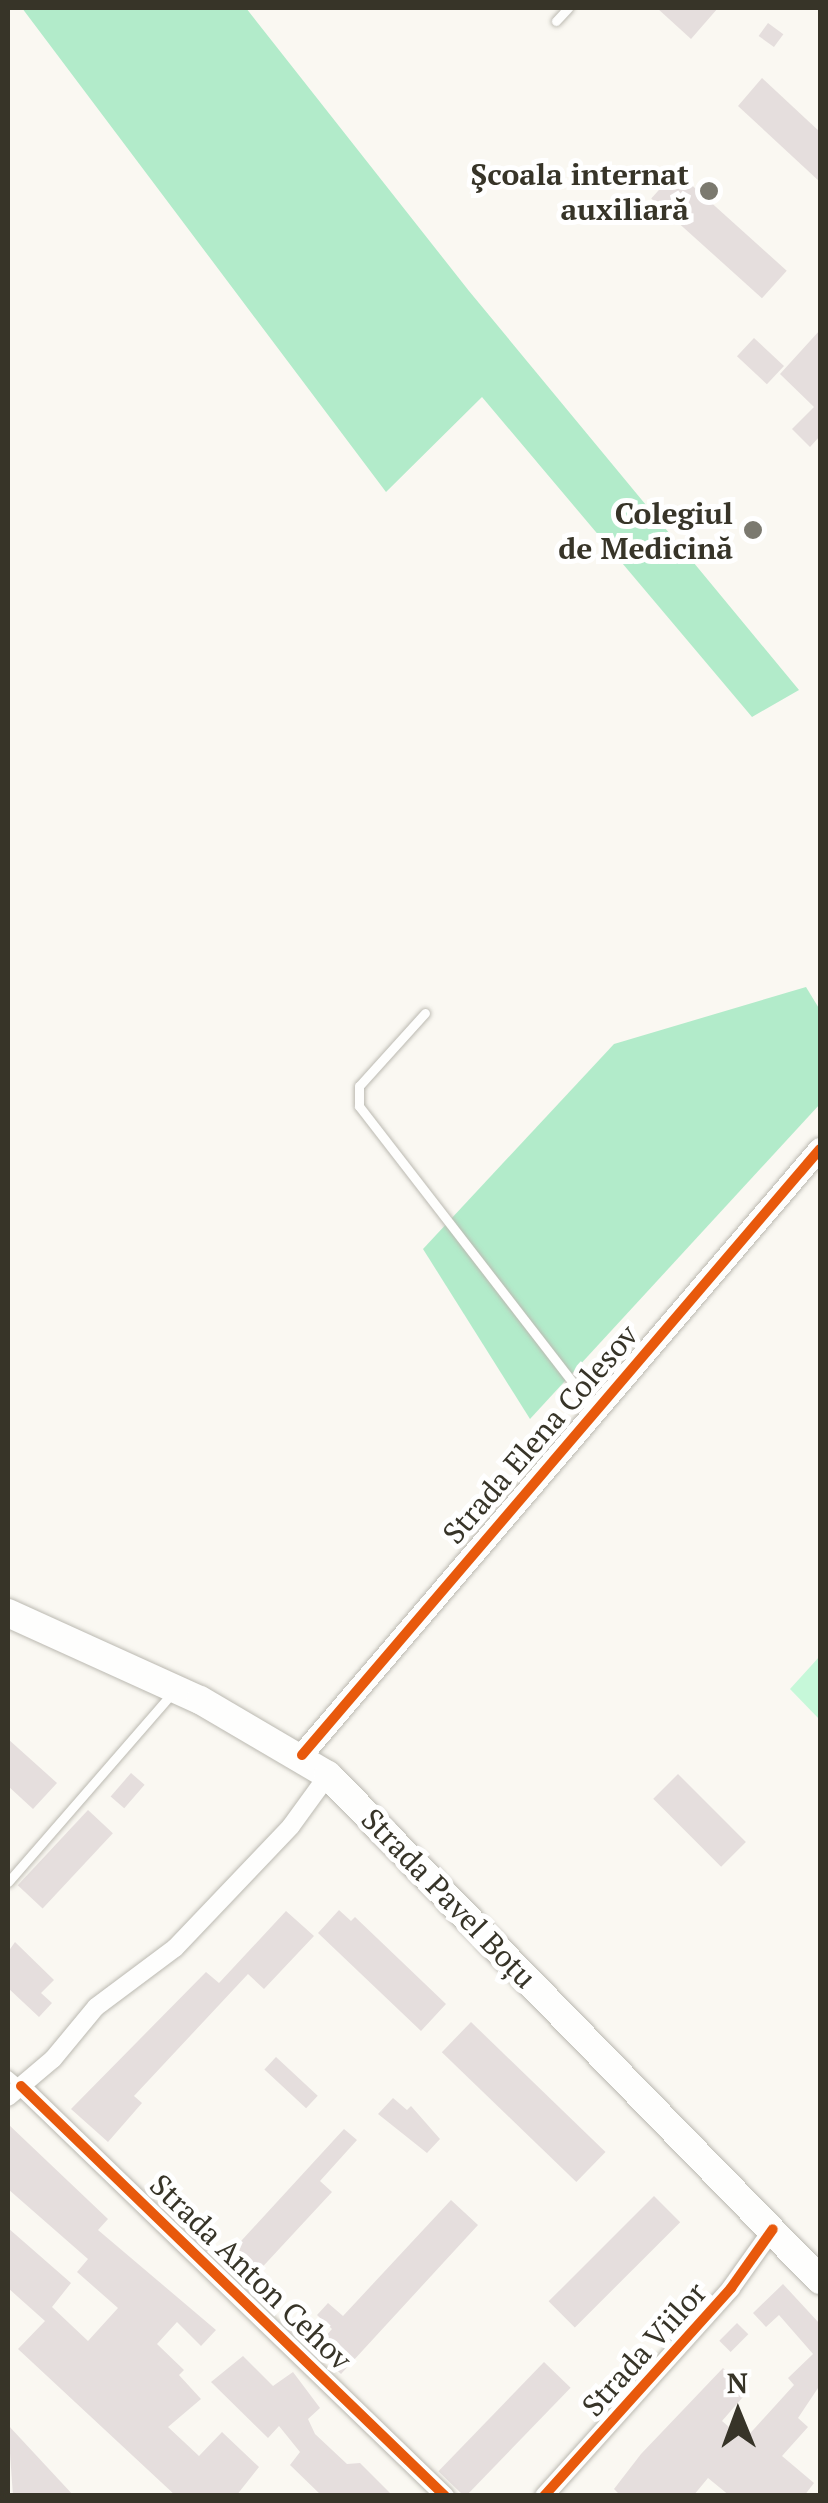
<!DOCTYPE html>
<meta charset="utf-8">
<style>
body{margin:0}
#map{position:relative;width:828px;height:2503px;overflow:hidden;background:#faf8f2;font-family:"PT Serif",serif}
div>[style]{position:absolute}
.green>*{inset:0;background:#c6f8d9}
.forest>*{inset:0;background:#b2ebca}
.building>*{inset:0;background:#e5dedd;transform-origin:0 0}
.roads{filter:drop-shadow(0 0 2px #bbb9b1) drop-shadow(0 0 2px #bbb9b1)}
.service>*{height:9px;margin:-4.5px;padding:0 4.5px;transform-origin:4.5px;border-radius:4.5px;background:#fefefd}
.minor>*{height:18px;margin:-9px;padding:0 9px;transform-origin:9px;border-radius:9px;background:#fefefd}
.tertiary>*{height:22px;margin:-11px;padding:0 11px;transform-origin:11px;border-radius:11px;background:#fefefd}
.primary>*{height:28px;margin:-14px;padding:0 14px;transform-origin:14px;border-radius:14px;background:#fefefd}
.cycleway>*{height:10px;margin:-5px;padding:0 5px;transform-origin:5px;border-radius:5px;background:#e8590c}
.dots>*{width:28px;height:28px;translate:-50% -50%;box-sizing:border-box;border:5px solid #fff;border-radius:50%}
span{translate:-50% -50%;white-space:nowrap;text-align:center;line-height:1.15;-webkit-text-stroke:10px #fff;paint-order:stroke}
.poi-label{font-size:30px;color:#373428;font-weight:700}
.right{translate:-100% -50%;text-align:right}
.street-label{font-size:30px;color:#373428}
.frame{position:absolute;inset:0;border:10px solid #373428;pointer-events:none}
.north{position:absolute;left:688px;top:2363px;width:100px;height:100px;-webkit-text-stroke:8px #fff;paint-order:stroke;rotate:359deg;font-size:28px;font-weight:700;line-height:40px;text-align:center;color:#373428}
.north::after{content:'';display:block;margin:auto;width:35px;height:45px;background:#373428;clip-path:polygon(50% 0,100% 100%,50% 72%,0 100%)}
</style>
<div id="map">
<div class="green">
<div style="clip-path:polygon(820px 1656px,820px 1720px,790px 1689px)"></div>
</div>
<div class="forest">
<div style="clip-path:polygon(22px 8px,246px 8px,469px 291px,799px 690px,752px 717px,482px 397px,386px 492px)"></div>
<div style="clip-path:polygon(806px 987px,820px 1010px,820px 1104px,530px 1419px,423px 1249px,614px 1044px)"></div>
</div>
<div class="building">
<div style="clip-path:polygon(657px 8px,718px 8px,691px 39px)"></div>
<div style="left:768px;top:23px;width:19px;height:16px;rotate:36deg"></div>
<div style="clip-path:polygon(762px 78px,820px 132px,820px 182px,738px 106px)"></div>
<div style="left:676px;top:171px;width:149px;height:37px;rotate:42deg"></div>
<div style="clip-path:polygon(820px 330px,820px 436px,810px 447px,792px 429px,814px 407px,780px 374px)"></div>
<div style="left:754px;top:338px;width:41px;height:25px;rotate:43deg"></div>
<div style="clip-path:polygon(8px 1739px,57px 1783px,33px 1809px,8px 1786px)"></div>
<div style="left:131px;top:1773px;width:18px;height:31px;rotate:41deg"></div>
<div style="left:678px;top:1774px;width:96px;height:35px;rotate:45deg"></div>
<div style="left:88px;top:1810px;width:34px;height:103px;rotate:43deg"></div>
<div style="clip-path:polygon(339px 1910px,351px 1921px,355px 1917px,446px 2004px,421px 2031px,318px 1933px)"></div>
<div style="clip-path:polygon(286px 1911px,314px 1936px,264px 1989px,248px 1974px,134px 2096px,142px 2103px,108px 2142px,71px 2109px,206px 1972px,219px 1983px)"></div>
<div style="clip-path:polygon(15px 1942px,54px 1980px,41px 1993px,52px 2003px,39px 2017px,8px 1988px,8px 1952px)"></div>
<div style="left:471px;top:2022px;width:187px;height:42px;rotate:44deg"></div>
<div style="left:276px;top:2057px;width:57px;height:17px;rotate:43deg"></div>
<div style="clip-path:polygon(393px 2098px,407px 2110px,411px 2106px,440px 2139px,427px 2153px,378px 2114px)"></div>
<div style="clip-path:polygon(8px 2124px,108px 2219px,98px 2230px,216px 2330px,201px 2346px,177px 2322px,157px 2344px,184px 2370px,179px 2375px,201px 2399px,168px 2427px,199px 2456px,222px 2432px,259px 2467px,236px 2496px,176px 2496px,18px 2349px,45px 2321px,8px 2288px,8px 2228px,71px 2283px,52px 2307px,88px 2341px,118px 2308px,77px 2272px,88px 2259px,8px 2189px)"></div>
<div style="clip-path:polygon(344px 2129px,357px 2140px,320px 2181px,332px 2192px,255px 2275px,231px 2252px)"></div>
<div style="left:654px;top:2196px;width:37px;height:149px;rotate:45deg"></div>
<div style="clip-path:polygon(451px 2200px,478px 2225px,341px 2374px,314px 2349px,332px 2329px,317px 2315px,328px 2303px,343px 2316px)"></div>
<div style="clip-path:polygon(783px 2284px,820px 2324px,820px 2385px,798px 2418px,808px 2427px,782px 2456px,814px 2483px,804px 2496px,730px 2496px,708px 2478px,693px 2496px,621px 2496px,614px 2489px,641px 2454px,723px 2368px,749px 2390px,722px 2421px,744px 2440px,794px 2385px,788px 2378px,813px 2354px,779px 2315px,766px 2327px,753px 2313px)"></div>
<div style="left:737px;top:2323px;width:16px;height:25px;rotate:45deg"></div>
<div style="clip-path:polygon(243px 2356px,273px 2386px,293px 2372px,320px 2408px,308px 2419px,315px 2434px,347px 2464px,360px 2463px,393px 2496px,322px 2496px,290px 2465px,300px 2452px,279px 2426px,268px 2438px,211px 2382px)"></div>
<div style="left:544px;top:2362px;width:37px;height:152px;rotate:44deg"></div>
<div style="clip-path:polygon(8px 2425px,74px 2496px,13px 2496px)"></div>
</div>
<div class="roads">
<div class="service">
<div style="left:556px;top:21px;width:18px;rotate:-47deg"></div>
<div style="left:425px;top:1013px;width:98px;rotate:132.1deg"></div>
<div style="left:359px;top:1086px;width:20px;rotate:90deg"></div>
<div style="left:359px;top:1106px;width:383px;rotate:52.3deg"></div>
<div style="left:8px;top:1882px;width:252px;rotate:-49deg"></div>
<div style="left:8px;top:2075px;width:17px;rotate:40deg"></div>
</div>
<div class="minor">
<div style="left:21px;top:2086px;width:590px;rotate:44.04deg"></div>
<div style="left:8px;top:2097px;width:59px;rotate:-40.2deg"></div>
<div style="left:53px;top:2059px;width:67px;rotate:-50.4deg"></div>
<div style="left:96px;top:2007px;width:99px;rotate:-36.8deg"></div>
<div style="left:175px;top:1948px;width:168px;rotate:-46.4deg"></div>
<div style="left:291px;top:1826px;width:63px;rotate:-54deg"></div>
<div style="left:544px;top:2496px;width:280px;rotate:-48deg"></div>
<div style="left:731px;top:2288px;width:72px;rotate:-54.6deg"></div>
</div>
<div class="tertiary">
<div style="left:302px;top:1755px;width:797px;rotate:-49.48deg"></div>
</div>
<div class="primary">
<div style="left:8px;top:1613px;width:211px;rotate:24.4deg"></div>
<div style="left:200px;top:1700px;width:148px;rotate:30.4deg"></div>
<div style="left:328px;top:1775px;width:705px;rotate:45.75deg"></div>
</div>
</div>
<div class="cycleway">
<div style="left:302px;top:1755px;width:797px;rotate:-49.48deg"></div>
<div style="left:21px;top:2086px;width:590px;rotate:44.04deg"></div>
<div style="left:544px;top:2496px;width:280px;rotate:-48deg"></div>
<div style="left:731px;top:2288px;width:72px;rotate:-54.6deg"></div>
</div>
<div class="dots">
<div style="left:709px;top:191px;background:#7b796f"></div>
<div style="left:753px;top:530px;background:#7b796f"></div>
</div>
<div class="poi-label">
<span class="right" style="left:689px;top:191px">Şcoala internat<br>auxiliară</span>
<span class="right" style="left:733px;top:530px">Colegiul<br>de Medicină</span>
</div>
<div class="street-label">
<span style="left:540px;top:1434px;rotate:-49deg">Strada Elena Colesov</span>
<span style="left:449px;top:1898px;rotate:46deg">Strada Pavel Boțu</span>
<span style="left:251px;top:2272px;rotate:44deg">Strada Anton Cehov</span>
<span style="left:644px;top:2349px;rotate:-48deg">Strada Viilor</span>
</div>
<div class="frame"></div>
<div class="north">N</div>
</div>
